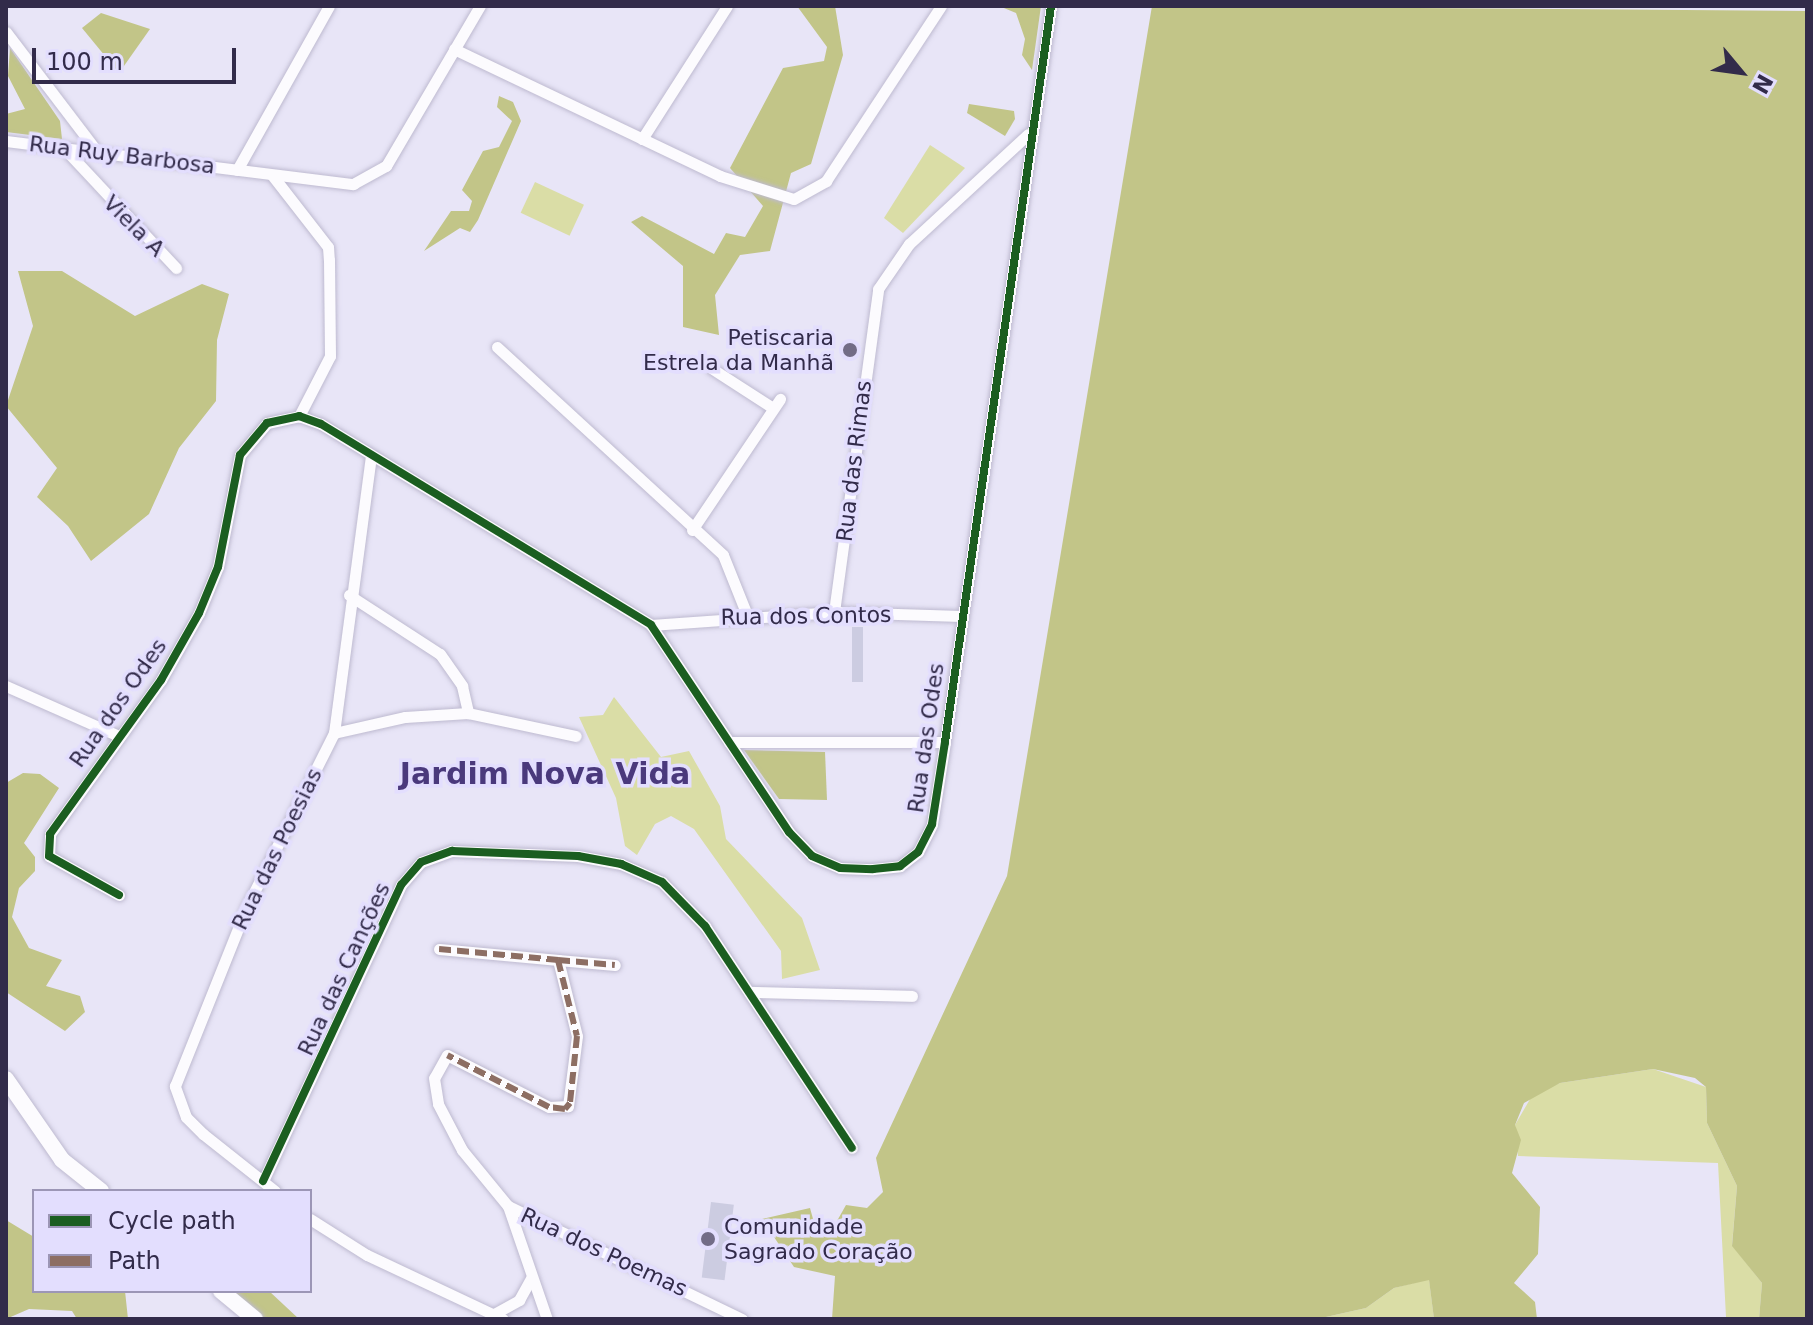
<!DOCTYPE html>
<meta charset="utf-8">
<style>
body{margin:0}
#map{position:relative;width:1813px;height:1325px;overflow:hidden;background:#e8e5f7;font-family:"DejaVu Sans",sans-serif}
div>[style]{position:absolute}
.green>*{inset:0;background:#dadda6;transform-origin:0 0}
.forest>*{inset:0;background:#c2c588}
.building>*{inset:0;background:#cccce1;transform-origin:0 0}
.roads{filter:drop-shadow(0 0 2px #bebad0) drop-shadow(0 0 2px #bebad0)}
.street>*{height:11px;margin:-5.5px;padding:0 5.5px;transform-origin:5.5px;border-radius:5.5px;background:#fcfbfe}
.secondary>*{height:16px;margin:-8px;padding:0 8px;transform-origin:8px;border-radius:8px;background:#fcfbfe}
.quiet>*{height:6px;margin-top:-3px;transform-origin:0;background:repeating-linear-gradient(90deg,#8d6e63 0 12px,transparent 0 18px)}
.cycleway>*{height:8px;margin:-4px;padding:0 4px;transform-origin:4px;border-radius:4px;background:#1b5e20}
.dots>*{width:22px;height:22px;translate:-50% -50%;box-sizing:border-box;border:4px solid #e3defe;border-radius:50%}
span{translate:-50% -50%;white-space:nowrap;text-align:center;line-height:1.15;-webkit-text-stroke:7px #e3defe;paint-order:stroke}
.street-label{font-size:22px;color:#322b4a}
.poi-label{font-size:22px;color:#322b4a}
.right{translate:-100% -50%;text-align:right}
.left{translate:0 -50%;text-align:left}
.district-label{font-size:30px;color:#4a397c;font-weight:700}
.frame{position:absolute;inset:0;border:8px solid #322b4a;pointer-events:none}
.legend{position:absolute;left:32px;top:1189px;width:280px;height:104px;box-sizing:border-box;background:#e3defe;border:2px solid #9c96b6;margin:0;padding:10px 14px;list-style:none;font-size:24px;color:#322b4a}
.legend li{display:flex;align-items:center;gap:16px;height:40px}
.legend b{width:40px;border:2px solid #9c96b6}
.north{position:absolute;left:1701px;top:32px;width:80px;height:80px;-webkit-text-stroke:6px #e3defe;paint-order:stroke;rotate:119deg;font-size:22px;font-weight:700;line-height:32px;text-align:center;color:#322b4a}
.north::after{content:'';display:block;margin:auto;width:28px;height:36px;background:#322b4a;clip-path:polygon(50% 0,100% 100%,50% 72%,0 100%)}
.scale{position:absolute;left:32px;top:48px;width:204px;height:36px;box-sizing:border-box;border:4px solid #322b4a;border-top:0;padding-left:10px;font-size:24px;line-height:28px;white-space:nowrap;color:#322b4a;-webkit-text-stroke:6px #e3defe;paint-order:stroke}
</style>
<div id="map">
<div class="green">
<div style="clip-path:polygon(930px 145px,965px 168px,903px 233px,884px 218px)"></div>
<div style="left:535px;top:182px;width:54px;height:34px;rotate:25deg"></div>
<div style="clip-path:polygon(614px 697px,661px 757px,689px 751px,720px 806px,726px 839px,802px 918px,820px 970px,782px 979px,781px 951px,694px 829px,671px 816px,655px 824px,637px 855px,625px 846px,616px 798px,579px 717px,603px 715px)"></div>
<div style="clip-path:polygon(1653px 1069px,1706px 1087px,1707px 1123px,1737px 1186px,1732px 1245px,1762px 1283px,1759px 1319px,1720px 1319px,1726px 1317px,1718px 1163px,1518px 1156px,1515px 1125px,1533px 1094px,1560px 1083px)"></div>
<div style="clip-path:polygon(1429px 1279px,1434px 1319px,1317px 1319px,1366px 1308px,1394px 1288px)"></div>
</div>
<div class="forest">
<div style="clip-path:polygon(797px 6px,835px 6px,843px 55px,811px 164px,791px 173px,770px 251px,740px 255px,715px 295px,719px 335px,683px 327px,683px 266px,631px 222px,642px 216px,714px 254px,726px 233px,745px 237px,763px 206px,730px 168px,783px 68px,824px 61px,827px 47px)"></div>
<div style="clip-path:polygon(999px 6px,1041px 6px,1032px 70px,1022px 55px,1025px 39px,1016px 13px)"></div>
<div style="clip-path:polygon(1152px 6px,1807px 11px,1807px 1319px,1759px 1319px,1762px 1283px,1732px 1246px,1737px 1186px,1707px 1123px,1706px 1087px,1695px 1078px,1653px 1069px,1560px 1083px,1524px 1103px,1515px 1125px,1521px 1140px,1512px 1173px,1540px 1207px,1538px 1254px,1514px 1283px,1535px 1302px,1537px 1319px,1434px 1319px,1429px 1280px,1394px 1288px,1366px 1308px,1317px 1319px,832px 1319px,835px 1276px,794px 1267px,762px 1219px,810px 1208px,815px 1226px,833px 1228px,846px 1205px,867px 1208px,883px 1192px,876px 1158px,1007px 876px)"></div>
<div style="clip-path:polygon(101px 13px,150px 29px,119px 73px,82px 28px)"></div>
<div style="clip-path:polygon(10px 48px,60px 121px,62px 139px,6px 132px,6px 114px,25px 109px,8px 76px)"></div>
<div style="clip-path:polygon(499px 96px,513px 102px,521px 121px,478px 220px,470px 232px,460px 228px,424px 251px,451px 211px,469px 211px,472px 201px,462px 190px,483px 151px,499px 147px,512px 121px,497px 107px)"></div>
<div style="clip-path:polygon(969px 104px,1014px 111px,1015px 119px,1005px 136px,967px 113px)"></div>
<div style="clip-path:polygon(18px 271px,62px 271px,135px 316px,202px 284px,229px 294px,217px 340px,216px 401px,179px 448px,149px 514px,91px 561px,68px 526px,37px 497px,57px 468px,6px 406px,33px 326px)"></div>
<div style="clip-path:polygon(744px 750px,825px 752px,827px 800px,779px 799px)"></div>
<div style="clip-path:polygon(23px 773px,40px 774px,59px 788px,24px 843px,35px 857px,35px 871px,19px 888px,12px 917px,29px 948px,62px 960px,46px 986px,80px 996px,85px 1012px,65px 1031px,6px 992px,6px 783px)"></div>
<div style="clip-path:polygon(6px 1220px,34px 1237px,34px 1291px,125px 1291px,128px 1319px,77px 1319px,72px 1311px,29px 1309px,6px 1319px)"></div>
<div style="clip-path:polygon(228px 1291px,269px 1291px,299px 1319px,264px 1319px)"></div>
</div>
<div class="building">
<div style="left:863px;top:627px;width:55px;height:11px;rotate:90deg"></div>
<div style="left:711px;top:1202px;width:23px;height:76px;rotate:7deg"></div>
</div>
<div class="roads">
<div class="street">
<div style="left:6px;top:32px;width:148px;rotate:52.7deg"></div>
<div style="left:454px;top:49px;width:295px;rotate:25.5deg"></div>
<div style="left:720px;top:176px;width:77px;rotate:17.3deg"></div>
<div style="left:794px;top:199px;width:37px;rotate:-29deg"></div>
<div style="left:826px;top:181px;width:209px;rotate:-56.7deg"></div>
<div style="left:642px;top:139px;width:158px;rotate:-57.4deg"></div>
<div style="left:6px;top:141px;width:350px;rotate:7.1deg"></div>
<div style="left:353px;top:184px;width:38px;rotate:-29deg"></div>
<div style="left:386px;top:166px;width:186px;rotate:-59.6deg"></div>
<div style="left:62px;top:146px;width:167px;rotate:46.9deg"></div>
<div style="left:237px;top:170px;width:188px;rotate:-60.7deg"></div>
<div style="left:272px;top:175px;width:91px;rotate:52.1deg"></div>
<div style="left:328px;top:247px;width:13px;rotate:86deg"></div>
<div style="left:329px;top:260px;width:96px;rotate:89.4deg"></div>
<div style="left:330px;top:356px;width:68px;rotate:117.3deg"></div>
<div style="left:497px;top:347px;width:307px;rotate:42.6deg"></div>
<div style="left:723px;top:555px;width:65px;rotate:68.2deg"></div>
<div style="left:711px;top:368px;width:74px;rotate:32.8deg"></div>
<div style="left:692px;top:530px;width:158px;rotate:-56.1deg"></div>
<div style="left:349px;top:595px;width:108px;rotate:33deg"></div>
<div style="left:440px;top:654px;width:39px;rotate:55deg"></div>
<div style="left:462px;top:686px;width:28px;rotate:77deg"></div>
<div style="left:834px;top:612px;width:326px;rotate:-82.2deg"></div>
<div style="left:878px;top:289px;width:55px;rotate:-55.4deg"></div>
<div style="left:909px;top:244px;width:162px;rotate:-42.7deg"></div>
<div style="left:651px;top:625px;width:183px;rotate:-4.1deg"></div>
<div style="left:834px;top:612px;width:127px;rotate:1.8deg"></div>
<div style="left:6px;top:686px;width:124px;rotate:23.9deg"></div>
<div style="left:334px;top:733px;width:73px;rotate:-12.7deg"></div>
<div style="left:405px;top:717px;width:63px;rotate:-3.6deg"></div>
<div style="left:468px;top:713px;width:110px;rotate:12deg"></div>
<div style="left:729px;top:742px;width:216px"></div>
<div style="left:119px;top:895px;width:80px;rotate:-150.9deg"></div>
<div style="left:49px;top:856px;width:22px;rotate:-87deg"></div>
<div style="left:50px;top:834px;width:190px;rotate:-54.2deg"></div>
<div style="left:161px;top:680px;width:77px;rotate:-60.4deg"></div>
<div style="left:199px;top:613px;width:50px;rotate:-67.6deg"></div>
<div style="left:218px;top:567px;width:114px;rotate:-78.9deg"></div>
<div style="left:240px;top:455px;width:42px;rotate:-49.8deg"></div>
<div style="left:267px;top:423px;width:33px;rotate:-12deg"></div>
<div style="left:299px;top:416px;width:23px;rotate:20deg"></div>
<div style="left:321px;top:424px;width:386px;rotate:31.3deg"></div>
<div style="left:651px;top:625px;width:249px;rotate:56.3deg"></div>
<div style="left:789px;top:832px;width:33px;rotate:46deg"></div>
<div style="left:812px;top:856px;width:30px;rotate:23deg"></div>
<div style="left:840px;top:868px;width:33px;rotate:2deg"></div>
<div style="left:873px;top:869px;width:27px;rotate:-6deg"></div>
<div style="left:900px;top:866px;width:23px;rotate:-38deg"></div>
<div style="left:918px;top:852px;width:31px;rotate:-63deg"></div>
<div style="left:932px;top:824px;width:83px;rotate:-81deg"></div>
<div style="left:945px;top:742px;width:744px;rotate:-81.8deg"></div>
<div style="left:439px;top:949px;width:120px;rotate:5.3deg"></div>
<div style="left:558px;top:960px;width:78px;rotate:76deg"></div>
<div style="left:577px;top:1036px;width:71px;rotate:97.3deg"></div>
<div style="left:568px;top:1106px;width:19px;rotate:177deg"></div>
<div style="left:549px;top:1107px;width:114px;rotate:-153deg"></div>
<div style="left:447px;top:1055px;width:26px;rotate:119deg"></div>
<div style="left:434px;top:1078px;width:26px;rotate:81deg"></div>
<div style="left:438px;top:1104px;width:52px;rotate:62.4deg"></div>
<div style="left:462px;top:1150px;width:72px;rotate:50.6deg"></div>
<div style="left:508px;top:1206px;width:120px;rotate:71deg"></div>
<div style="left:558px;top:960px;width:57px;rotate:5deg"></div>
<div style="left:751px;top:992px;width:161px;rotate:1.4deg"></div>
<div style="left:263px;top:1181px;width:327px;rotate:-65deg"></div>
<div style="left:401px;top:885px;width:30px;rotate:-49deg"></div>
<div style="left:421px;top:862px;width:33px;rotate:-20deg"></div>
<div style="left:452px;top:851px;width:126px;rotate:2.3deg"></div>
<div style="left:578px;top:856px;width:44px;rotate:10.5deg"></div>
<div style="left:621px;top:864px;width:45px;rotate:23.7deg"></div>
<div style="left:662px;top:882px;width:62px;rotate:45.7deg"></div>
<div style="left:705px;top:926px;width:266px;rotate:56.5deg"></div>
<div style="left:275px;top:1191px;width:92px;rotate:-141.6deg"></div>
<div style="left:203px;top:1134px;width:24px;rotate:-135deg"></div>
<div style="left:186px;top:1117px;width:33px;rotate:-110deg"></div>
<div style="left:175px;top:1086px;width:194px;rotate:-68.2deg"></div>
<div style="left:247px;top:906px;width:194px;rotate:-63.3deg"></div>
<div style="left:334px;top:733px;width:279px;rotate:-82.4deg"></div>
<div style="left:508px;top:1206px;width:260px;rotate:25.8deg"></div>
<div style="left:310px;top:1219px;width:67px;rotate:32.3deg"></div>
<div style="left:367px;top:1255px;width:150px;rotate:25.2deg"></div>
<div style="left:494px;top:1314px;width:29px;rotate:-29deg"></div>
<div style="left:519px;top:1300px;width:26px;rotate:-61deg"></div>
</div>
<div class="secondary">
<div style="left:6px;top:1079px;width:98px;rotate:55.3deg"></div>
<div style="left:62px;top:1160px;width:50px;rotate:38.5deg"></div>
<div style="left:221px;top:1291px;width:44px;rotate:39.5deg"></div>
</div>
</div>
<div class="quiet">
<div style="left:439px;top:949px;width:120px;rotate:5.3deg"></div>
<div style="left:558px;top:960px;width:78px;rotate:76deg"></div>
<div style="left:577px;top:1036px;width:67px;rotate:96deg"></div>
<div style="left:570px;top:1103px;width:8px;rotate:130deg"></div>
<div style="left:565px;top:1109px;width:16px;rotate:-173deg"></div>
<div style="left:549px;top:1107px;width:114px;rotate:-153deg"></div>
<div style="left:558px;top:960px;width:57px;rotate:5deg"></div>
</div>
<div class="cycleway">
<div style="left:119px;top:895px;width:80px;rotate:-150.9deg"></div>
<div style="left:49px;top:856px;width:22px;rotate:-87deg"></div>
<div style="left:50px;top:834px;width:190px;rotate:-54.2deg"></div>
<div style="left:161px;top:680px;width:77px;rotate:-60.4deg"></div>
<div style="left:199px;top:613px;width:50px;rotate:-67.6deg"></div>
<div style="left:218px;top:567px;width:114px;rotate:-78.9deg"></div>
<div style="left:240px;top:455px;width:42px;rotate:-49.8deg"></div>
<div style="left:267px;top:423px;width:33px;rotate:-12deg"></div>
<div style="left:299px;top:416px;width:23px;rotate:20deg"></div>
<div style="left:321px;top:424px;width:386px;rotate:31.3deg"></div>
<div style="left:651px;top:625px;width:249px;rotate:56.3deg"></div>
<div style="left:789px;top:832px;width:33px;rotate:46deg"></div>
<div style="left:812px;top:856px;width:30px;rotate:23deg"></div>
<div style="left:840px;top:868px;width:33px;rotate:2deg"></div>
<div style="left:873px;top:869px;width:27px;rotate:-6deg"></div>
<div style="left:900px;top:866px;width:23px;rotate:-38deg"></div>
<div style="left:918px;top:852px;width:31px;rotate:-63deg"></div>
<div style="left:932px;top:824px;width:83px;rotate:-81deg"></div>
<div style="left:945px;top:742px;width:744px;rotate:-81.8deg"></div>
<div style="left:263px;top:1181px;width:327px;rotate:-65deg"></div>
<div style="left:401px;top:885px;width:30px;rotate:-49deg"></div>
<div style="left:421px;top:862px;width:33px;rotate:-20deg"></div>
<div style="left:452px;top:851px;width:126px;rotate:2.3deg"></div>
<div style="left:578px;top:856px;width:44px;rotate:10.5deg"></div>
<div style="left:621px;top:864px;width:45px;rotate:23.7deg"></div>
<div style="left:662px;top:882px;width:62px;rotate:45.7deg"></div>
<div style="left:705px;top:926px;width:266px;rotate:56.5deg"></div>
</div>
<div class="dots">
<div style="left:850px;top:350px;background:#726c87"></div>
<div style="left:708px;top:1239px;background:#726c87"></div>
</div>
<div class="street-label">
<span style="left:122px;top:155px;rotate:7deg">Rua Ruy Barbosa</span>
<span style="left:134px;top:226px;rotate:45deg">Viela A</span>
<span style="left:854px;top:461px;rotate:-83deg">Rua das Rimas</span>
<span style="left:806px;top:616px;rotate:-1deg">Rua dos Contos</span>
<span style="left:118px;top:703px;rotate:-55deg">Rua dos Odes</span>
<span style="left:926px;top:738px;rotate:-82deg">Rua das Odes</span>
<span style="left:277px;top:849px;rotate:-64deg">Rua das Poesias</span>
<span style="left:344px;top:969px;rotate:-65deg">Rua das Canções</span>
<span style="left:604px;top:1252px;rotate:25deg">Rua dos Poemas</span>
</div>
<div class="poi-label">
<span class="right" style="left:834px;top:350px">Petiscaria<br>Estrela da Manhã</span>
<span class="left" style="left:724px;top:1239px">Comunidade<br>Sagrado Coração</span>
</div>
<div class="district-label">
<span style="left:545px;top:774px">Jardim Nova Vida</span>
</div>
<div class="frame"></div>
<ul class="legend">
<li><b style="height:10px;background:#1b5e20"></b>Cycle path</li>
<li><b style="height:10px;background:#8d6e63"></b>Path</li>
</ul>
<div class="north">N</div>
<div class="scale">100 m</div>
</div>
